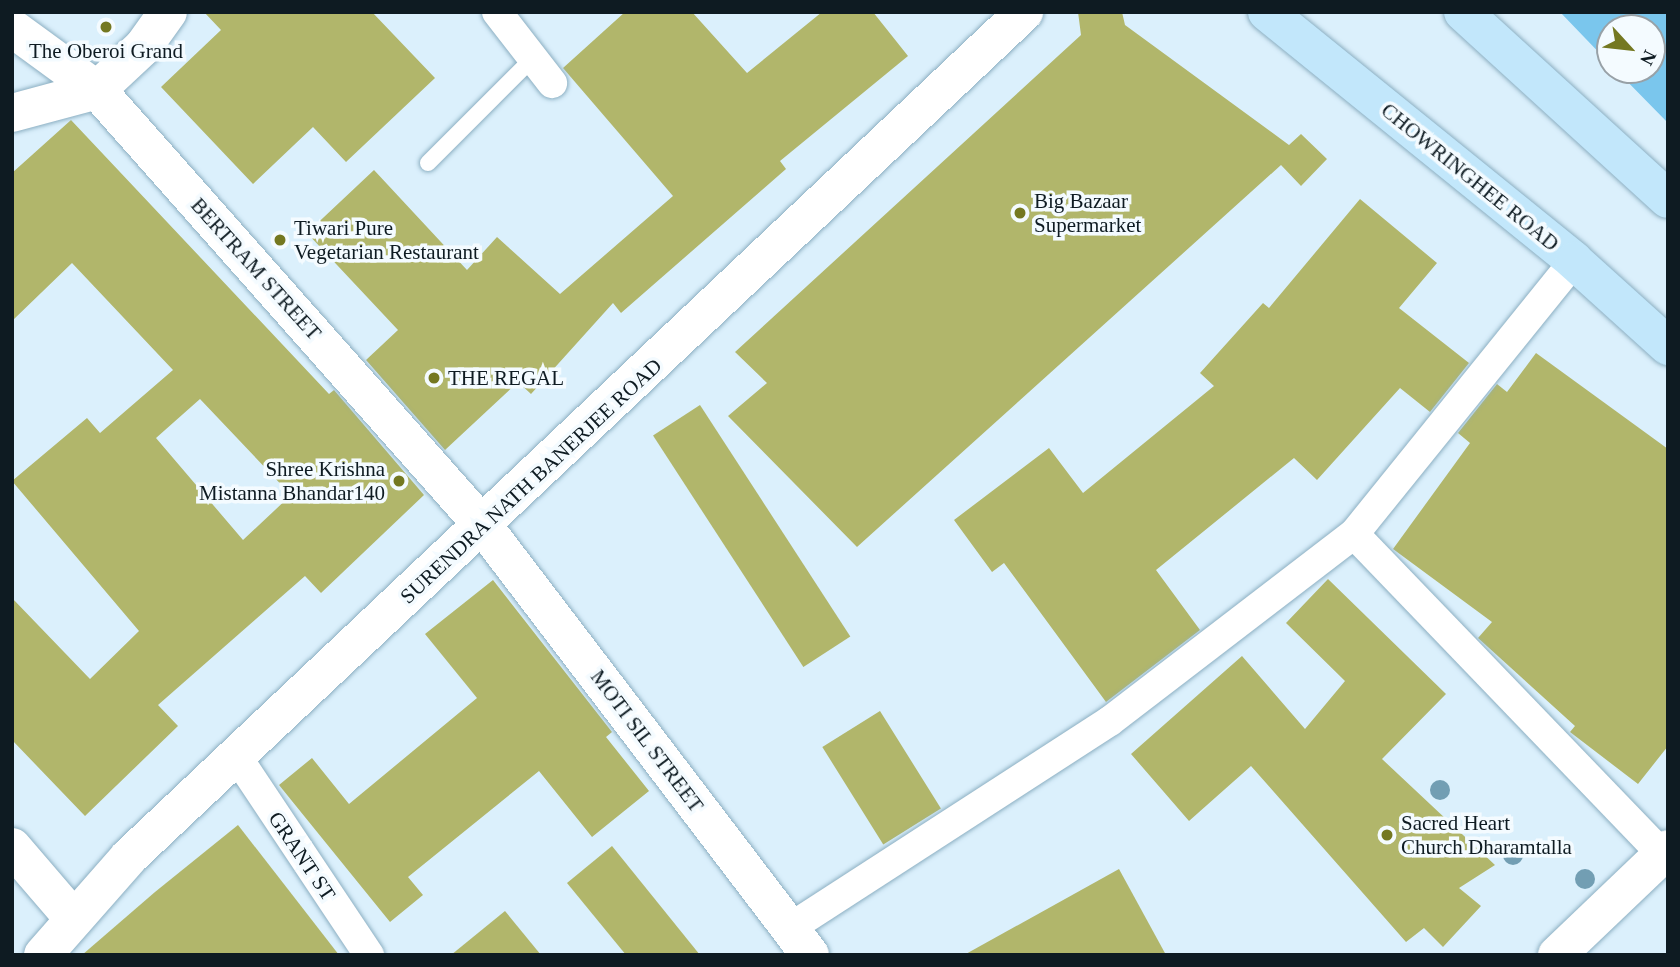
<!DOCTYPE html>
<style>
body{margin:0}
#map{position:relative;width:1680px;height:967px;overflow:hidden;background:#dbf0fc;font-family:Georgia,serif}
div>[style]{position:absolute}
.green>*{inset:0;background:#7ac6ed}
.building>*{inset:0;background:#b1b66b;transform-origin:0 0}
.roads{filter:drop-shadow(0 0 2px #8cafc2) drop-shadow(0 0 2px #8cafc2)}
.lane>*{height:16px;margin:-8px;padding:0 8px;transform-origin:8px;border-radius:8px;background:#fff}
.street>*{height:30px;margin:-15px;padding:0 15px;transform-origin:15px;border-radius:15px;background:#fff}
.secondary>*{height:38px;margin:-19px;padding:0 19px;transform-origin:19px;border-radius:19px;background:#fff}
.primary>*{height:38px;margin:-19px;padding:0 19px;transform-origin:19px;border-radius:19px;background:#c2e7fb}
.trees>*{width:20px;height:20px;margin:-10px;border-radius:50%;background:#729eb3}
.dots>*{width:19px;height:19px;translate:-50% -50%;box-sizing:border-box;border:4px solid #f4fbff;border-radius:50%}
span{translate:-50% -50%;white-space:nowrap;text-align:center;line-height:1.15;-webkit-text-stroke:7px #f4fbff;paint-order:stroke}
.poi-label{font-size:21px;color:#0e1b22}
.left{translate:0 -50%;text-align:left}
.right{translate:-100% -50%;text-align:right}
.street-label{font-size:21px;color:#0e1b22}
.frame{position:absolute;inset:0;border:14px solid #0e1b22;pointer-events:none}
.north{position:absolute;left:1596px;top:14px;width:70px;height:70px;box-sizing:border-box;background:#f4fbff;border:2px solid #98a1a7;border-radius:50%;rotate:117deg;font-size:19px;font-weight:700;line-height:28px;text-align:center;color:#0e1b22}
.north::after{content:'';display:block;margin:auto;width:24px;height:32px;background:#747821;clip-path:polygon(50% 0,100% 100%,50% 72%,0 100%)}
</style>
<div id="map">
<div class="green">
<div style="clip-path:polygon(1560px 12px,1668px 12px,1668px 123px,1616px 70px,1652px 70px,1652px 28px,1610px 28px,1610px 64px)"></div>
</div>
<div class="building">
<div style="clip-path:polygon(204px 12px,372px 12px,435px 78px,346px 162px,313px 127px,253px 184px,161px 87px,221px 30px)"></div>
<div style="clip-path:polygon(625px 12px,692px 12px,747px 73px,822px 12px,873px 12px,908px 56px,780px 161px,786px 169px,621px 313px,613px 303px,531px 394px,518px 382px,445px 450px,366px 360px,398px 330px,307px 233px,374px 170px,467px 270px,497px 237px,560px 294px,673px 196px,563px 68px)"></div>
<div style="clip-path:polygon(1078px 12px,1122px 12px,1125px 25px,1289px 145px,1301px 134px,1327px 159px,1301px 186px,1281px 165px,857px 547px,728px 416px,767px 383px,735px 352px,1081px 35px)"></div>
<div style="clip-path:polygon(evenodd,71px 120px,329px 394px,334px 390px,424px 495px,321px 593px,305px 576px,158px 705px,178px 726px,85px 816px,12px 740px,12px 598px,90px 679px,139px 631px,12px 481px,87px 418px,100px 433px,173px 370px,72px 263px,12px 321px,12px 173px,71px 120px,200px 399px,291px 495px,243px 540px,156px 438px,200px 399px)"></div>
<div style="clip-path:polygon(1360px 199px,1437px 263px,1399px 308px,1469px 363px,1430px 412px,1400px 388px,1317px 480px,1294px 458px,1156px 570px,1200px 630px,1106px 702px,1004px 563px,992px 572px,954px 520px,1049px 448px,1083px 493px,1214px 386px,1200px 373px,1263px 303px,1269px 308px)"></div>
<div style="clip-path:polygon(1536px 353px,1668px 449px,1668px 746px,1638px 784px,1570px 732px,1575px 726px,1478px 638px,1492px 622px,1393px 549px,1470px 443px,1458px 433px,1497px 384px,1507px 392px)"></div>
<div style="left:700px;top:405px;width:276px;height:56px;rotate:57deg"></div>
<div style="clip-path:polygon(1328px 579px,1446px 694px,1382px 759px,1495px 865px,1459px 888px,1481px 906px,1443px 947px,1424px 928px,1406px 942px,1251px 766px,1189px 821px,1131px 754px,1242px 656px,1305px 729px,1345px 681px,1286px 623px)"></div>
<div style="clip-path:polygon(493px 580px,612px 732px,606px 737px,649px 791px,592px 837px,539px 771px,408px 877px,423px 895px,390px 922px,279px 785px,312px 758px,349px 804px,477px 698px,425px 634px)"></div>
<div style="left:880px;top:711px;width:115px;height:68px;rotate:58deg"></div>
<div style="clip-path:polygon(238px 825px,339px 955px,82px 955px,155px 892px)"></div>
<div style="clip-path:polygon(612px 846px,700px 955px,626px 955px,567px 883px)"></div>
<div style="clip-path:polygon(1119px 869px,1166px 955px,964px 955px)"></div>
<div style="clip-path:polygon(505px 911px,541px 955px,451px 955px)"></div>
</div>
<div class="roads">
<div class="lane">
<div style="left:428px;top:163px;width:148px;rotate:-45deg"></div>
</div>
<div class="street">
<div style="left:497px;top:12px;width:90px;rotate:52.2deg"></div>
<div style="left:1354px;top:534px;width:444px;rotate:46.1deg"></div>
<div style="left:237px;top:757px;width:238px;rotate:56.3deg"></div>
<div style="left:790px;top:928px;width:381px;rotate:-32.9deg"></div>
<div style="left:1110px;top:721px;width:307px;rotate:-37.5deg"></div>
<div style="left:1354px;top:534px;width:351px;rotate:-51.1deg"></div>
</div>
<div class="secondary">
<div style="left:12px;top:28px;width:105px;rotate:36.1deg"></div>
<div style="left:97px;top:90px;width:584px;rotate:48.47deg"></div>
<div style="left:484px;top:527px;width:538px;rotate:52.7deg"></div>
<div style="left:12px;top:113px;width:88px;rotate:-15.1deg"></div>
<div style="left:97px;top:90px;width:63px;rotate:-43.1deg"></div>
<div style="left:143px;top:47px;width:43px;rotate:-54.5deg"></div>
<div style="left:12px;top:847px;width:95px;rotate:49.3deg"></div>
<div style="left:43px;top:955px;width:130px;rotate:-48.7deg"></div>
<div style="left:129px;top:857px;width:1231px;rotate:-43.35deg"></div>
<div style="left:1557px;top:955px;width:153px;rotate:-43.7deg"></div>
</div>
<div class="primary">
<div style="left:1267px;top:12px;width:395px;rotate:39deg"></div>
<div style="left:1574px;top:261px;width:127px;rotate:42.1deg"></div>
<div style="left:1463px;top:12px;width:277px;rotate:42.4deg"></div>
</div>
</div>
<div class="trees">
<div style="left:1440px;top:790px"></div>
<div style="left:1513px;top:855px"></div>
<div style="left:1585px;top:879px"></div>
</div>
<div class="dots">
<div style="left:106px;top:27px;background:#747821"></div>
<div style="left:1020px;top:213px;background:#747821"></div>
<div style="left:280px;top:240px;background:#747821"></div>
<div style="left:434px;top:378px;background:#747821"></div>
<div style="left:399px;top:481px;background:#747821"></div>
<div style="left:1387px;top:835px;background:#747821"></div>
</div>
<div class="poi-label">
<span style="left:106px;top:51px">The Oberoi Grand</span>
<span class="left" style="left:1034px;top:213px">Big Bazaar<br>Supermarket</span>
<span class="left" style="left:294px;top:240px">Tiwari Pure<br>Vegetarian Restaurant</span>
<span class="left" style="left:448px;top:378px">THE REGAL</span>
<span class="right" style="left:385px;top:481px">Shree Krishna<br>Mistanna Bhandar140</span>
<span class="left" style="left:1401px;top:835px">Sacred Heart<br>Church Dharamtalla</span>
</div>
<div class="street-label">
<span style="left:1470px;top:177px;rotate:39deg">CHOWRINGHEE ROAD</span>
<span style="left:256px;top:269px;rotate:48deg">BERTRAM STREET</span>
<span style="left:531px;top:481px;rotate:-43deg">SURENDRA NATH BANERJEE ROAD</span>
<span style="left:647px;top:741px;rotate:53deg">MOTI SIL STREET</span>
<span style="left:302px;top:856px;rotate:56deg">GRANT ST</span>
</div>
<div class="frame"></div>
<div class="north">N</div>
</div>
